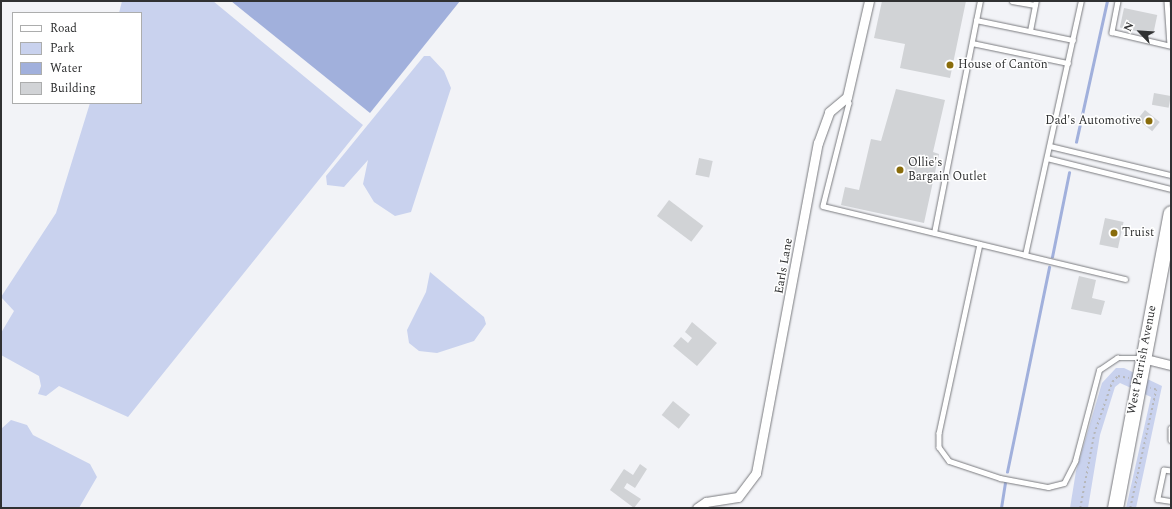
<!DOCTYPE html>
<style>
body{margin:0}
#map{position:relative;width:1172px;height:509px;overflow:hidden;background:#f2f3f7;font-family:Spectral,serif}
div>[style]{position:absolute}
.green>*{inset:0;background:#c9d2ee}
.water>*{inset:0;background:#a1b0dc}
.stream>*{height:2.5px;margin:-1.25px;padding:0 1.25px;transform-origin:1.25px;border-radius:1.25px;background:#a1b0dc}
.building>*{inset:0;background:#d1d3d6;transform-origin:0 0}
.path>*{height:1.5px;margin-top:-0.75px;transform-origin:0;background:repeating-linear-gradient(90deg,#b6b7ba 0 2px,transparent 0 5px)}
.roads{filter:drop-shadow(0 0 1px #797a7e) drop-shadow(0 0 1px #797a7e)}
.service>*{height:4.5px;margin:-2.25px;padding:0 2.25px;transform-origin:2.25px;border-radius:2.25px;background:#fff}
.minor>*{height:9px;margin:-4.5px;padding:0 4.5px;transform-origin:4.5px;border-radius:4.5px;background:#fff}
.primary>*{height:15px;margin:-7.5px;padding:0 7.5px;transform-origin:7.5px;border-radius:7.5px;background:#fff}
.dots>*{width:11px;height:11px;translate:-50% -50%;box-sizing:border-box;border:2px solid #fff;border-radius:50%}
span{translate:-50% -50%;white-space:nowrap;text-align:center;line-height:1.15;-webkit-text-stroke:3px #fff;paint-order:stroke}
.poi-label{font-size:12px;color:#303132}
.left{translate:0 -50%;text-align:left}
.right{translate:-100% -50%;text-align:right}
.street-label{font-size:12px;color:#303132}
.frame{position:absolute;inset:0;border:2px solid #303132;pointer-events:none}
.legend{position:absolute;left:12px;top:12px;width:130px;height:92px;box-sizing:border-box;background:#fff;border:1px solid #acadad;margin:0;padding:5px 7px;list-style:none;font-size:12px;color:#303132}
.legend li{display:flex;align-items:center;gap:8px;height:20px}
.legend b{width:20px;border:1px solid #acadad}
.north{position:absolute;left:1120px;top:12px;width:40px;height:40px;-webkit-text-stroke:3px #fff;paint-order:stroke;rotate:295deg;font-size:11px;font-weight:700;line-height:16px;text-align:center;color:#303132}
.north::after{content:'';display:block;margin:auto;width:14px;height:18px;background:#303132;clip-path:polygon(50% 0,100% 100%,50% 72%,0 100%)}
</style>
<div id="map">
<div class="green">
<div style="clip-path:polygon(122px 1px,213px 1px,363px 125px,128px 417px,59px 386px,46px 396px,38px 394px,41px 386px,39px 376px,1px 355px,1px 333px,14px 311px,1px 297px,56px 213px,90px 103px,141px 103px,141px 13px,119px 13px)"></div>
<div style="clip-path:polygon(424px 56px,430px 56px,444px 71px,451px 88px,411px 212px,395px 216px,374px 202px,363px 184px,368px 160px,344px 187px,327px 185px,326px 176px)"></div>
<div style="clip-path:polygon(430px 272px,484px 317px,486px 324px,474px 341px,437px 353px,419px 351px,409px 343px,407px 330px,426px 292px)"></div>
<div style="clip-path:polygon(1116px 368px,1124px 368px,1162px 386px,1136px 508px,1126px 508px,1151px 397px,1120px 383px,1115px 387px,1100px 435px,1088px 508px,1070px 508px,1076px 471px,1102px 383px)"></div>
<div style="clip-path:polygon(11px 420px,27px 425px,33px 435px,90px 464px,97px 477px,79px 508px,1px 508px,1px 429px)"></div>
</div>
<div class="water">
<div style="clip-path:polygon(231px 1px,460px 1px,370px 113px)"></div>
</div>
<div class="stream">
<div style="left:1076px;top:142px;width:144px;rotate:-77.6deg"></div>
<div style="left:1052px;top:257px;width:86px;rotate:-78.6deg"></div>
<div style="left:1007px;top:472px;width:209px;rotate:-78.4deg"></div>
<div style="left:1001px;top:508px;width:25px;rotate:-81deg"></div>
</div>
<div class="building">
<div style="clip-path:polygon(882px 1px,966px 1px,950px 78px,900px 68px,905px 44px,874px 38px)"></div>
<div style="left:1124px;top:8px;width:34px;height:20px;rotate:12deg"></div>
<div style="clip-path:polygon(896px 89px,945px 100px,933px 152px,939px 154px,924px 223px,841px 205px,845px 187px,859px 190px,871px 139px,881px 141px)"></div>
<div style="left:1154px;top:93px;width:17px;height:12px;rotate:10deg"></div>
<div style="left:1145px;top:110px;width:19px;height:12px;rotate:39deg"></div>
<div style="left:699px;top:158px;width:14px;height:17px;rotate:12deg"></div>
<div style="left:669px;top:200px;width:43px;height:20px;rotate:37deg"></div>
<div style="left:1105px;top:218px;width:19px;height:27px;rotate:12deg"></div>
<div style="clip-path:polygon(1079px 276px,1096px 280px,1092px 298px,1105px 301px,1101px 315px,1071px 309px)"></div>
<div style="clip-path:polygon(692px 322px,717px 343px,697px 366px,673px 346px,681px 337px,688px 343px,692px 338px,685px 332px)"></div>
<div style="left:673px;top:401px;width:22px;height:18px;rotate:39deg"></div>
<div style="clip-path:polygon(640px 464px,647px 469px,635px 488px,627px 483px,624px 488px,641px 499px,634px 508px,610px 490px,624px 469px,633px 475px)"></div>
</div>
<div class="path">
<div style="left:1080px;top:508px;width:75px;rotate:-79.3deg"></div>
<div style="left:1094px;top:434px;width:55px;rotate:-70.9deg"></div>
<div style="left:1112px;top:382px;width:8px;rotate:-45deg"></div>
<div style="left:1118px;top:376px;width:11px;rotate:10deg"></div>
<div style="left:1130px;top:508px;width:121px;rotate:-77.6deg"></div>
<div style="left:1156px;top:390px;width:6px;rotate:-162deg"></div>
</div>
<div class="roads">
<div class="service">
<div style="left:1012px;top:1px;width:23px;rotate:10deg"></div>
<div style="left:1118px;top:1px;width:32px;rotate:101deg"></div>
<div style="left:1112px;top:32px;width:61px;rotate:13.3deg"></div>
<div style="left:1167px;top:1px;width:44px;rotate:86.1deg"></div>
<div style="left:976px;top:20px;width:99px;rotate:11.7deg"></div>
<div style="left:1030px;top:31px;width:31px;rotate:-79deg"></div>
<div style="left:972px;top:43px;width:98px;rotate:11.8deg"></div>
<div style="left:847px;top:97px;width:6px;rotate:72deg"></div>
<div style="left:849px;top:103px;width:106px;rotate:104.2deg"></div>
<div style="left:823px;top:206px;width:208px;rotate:13.6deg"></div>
<div style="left:1025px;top:255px;width:260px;rotate:-77.6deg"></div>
<div style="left:1050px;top:146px;width:124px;rotate:13.5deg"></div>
<div style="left:1047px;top:158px;width:128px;rotate:14deg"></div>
<div style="left:934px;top:233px;width:237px;rotate:-78.8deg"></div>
<div style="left:980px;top:244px;width:193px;rotate:102.2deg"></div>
<div style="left:939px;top:433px;width:14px;rotate:90deg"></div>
<div style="left:939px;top:447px;width:17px;rotate:54deg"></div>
<div style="left:949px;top:461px;width:54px;rotate:18.4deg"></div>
<div style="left:1000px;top:478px;width:49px;rotate:10.6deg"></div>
<div style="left:1048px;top:487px;width:16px;rotate:-14deg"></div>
<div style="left:1064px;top:483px;width:25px;rotate:-63deg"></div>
<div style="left:1075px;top:461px;width:94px;rotate:-75.2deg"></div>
<div style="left:1099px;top:370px;width:22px;rotate:-34deg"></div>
<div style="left:1117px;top:358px;width:23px"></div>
<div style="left:1025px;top:255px;width:103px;rotate:13.5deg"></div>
<div style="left:1171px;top:428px;width:12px;rotate:90deg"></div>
<div style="left:1171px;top:471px;width:7px;rotate:-172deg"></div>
<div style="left:1164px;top:470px;width:30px;rotate:102deg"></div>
<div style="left:1158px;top:499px;width:13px;rotate:9deg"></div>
</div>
<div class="minor">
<div style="left:1142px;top:358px;width:30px;rotate:14deg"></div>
<div style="left:697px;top:508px;width:11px;rotate:-34deg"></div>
<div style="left:706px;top:502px;width:32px;rotate:-9deg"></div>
<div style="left:738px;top:497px;width:30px;rotate:-53deg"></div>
<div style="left:756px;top:473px;width:336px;rotate:-79.4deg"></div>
<div style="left:818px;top:143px;width:33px;rotate:-70deg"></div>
<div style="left:829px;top:112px;width:23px;rotate:-40deg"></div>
<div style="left:847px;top:97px;width:98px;rotate:-77.1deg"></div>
</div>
<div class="primary">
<div style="left:1115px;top:508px;width:300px;rotate:-79.3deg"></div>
</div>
</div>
<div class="dots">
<div style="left:950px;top:65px;background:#896c0b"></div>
<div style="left:1149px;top:121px;background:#896c0b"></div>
<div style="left:900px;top:170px;background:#896c0b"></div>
<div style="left:1114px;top:233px;background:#896c0b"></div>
</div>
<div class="poi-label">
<span class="left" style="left:958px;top:65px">House of Canton</span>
<span class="right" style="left:1141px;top:121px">Dad's Automotive</span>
<span class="left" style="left:908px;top:170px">Ollie's<br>Bargain Outlet</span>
<span class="left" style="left:1122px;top:233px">Truist</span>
</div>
<div class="street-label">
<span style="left:784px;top:266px;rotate:-80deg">Earls Lane</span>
<span style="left:1142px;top:360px;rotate:-79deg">West Parrish Avenue</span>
</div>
<div class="frame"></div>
<ul class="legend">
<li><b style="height:5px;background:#fff"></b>Road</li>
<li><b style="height:11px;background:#c9d2ee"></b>Park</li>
<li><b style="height:11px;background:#a1b0dc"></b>Water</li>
<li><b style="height:11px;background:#d1d3d6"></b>Building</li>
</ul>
<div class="north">N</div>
</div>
